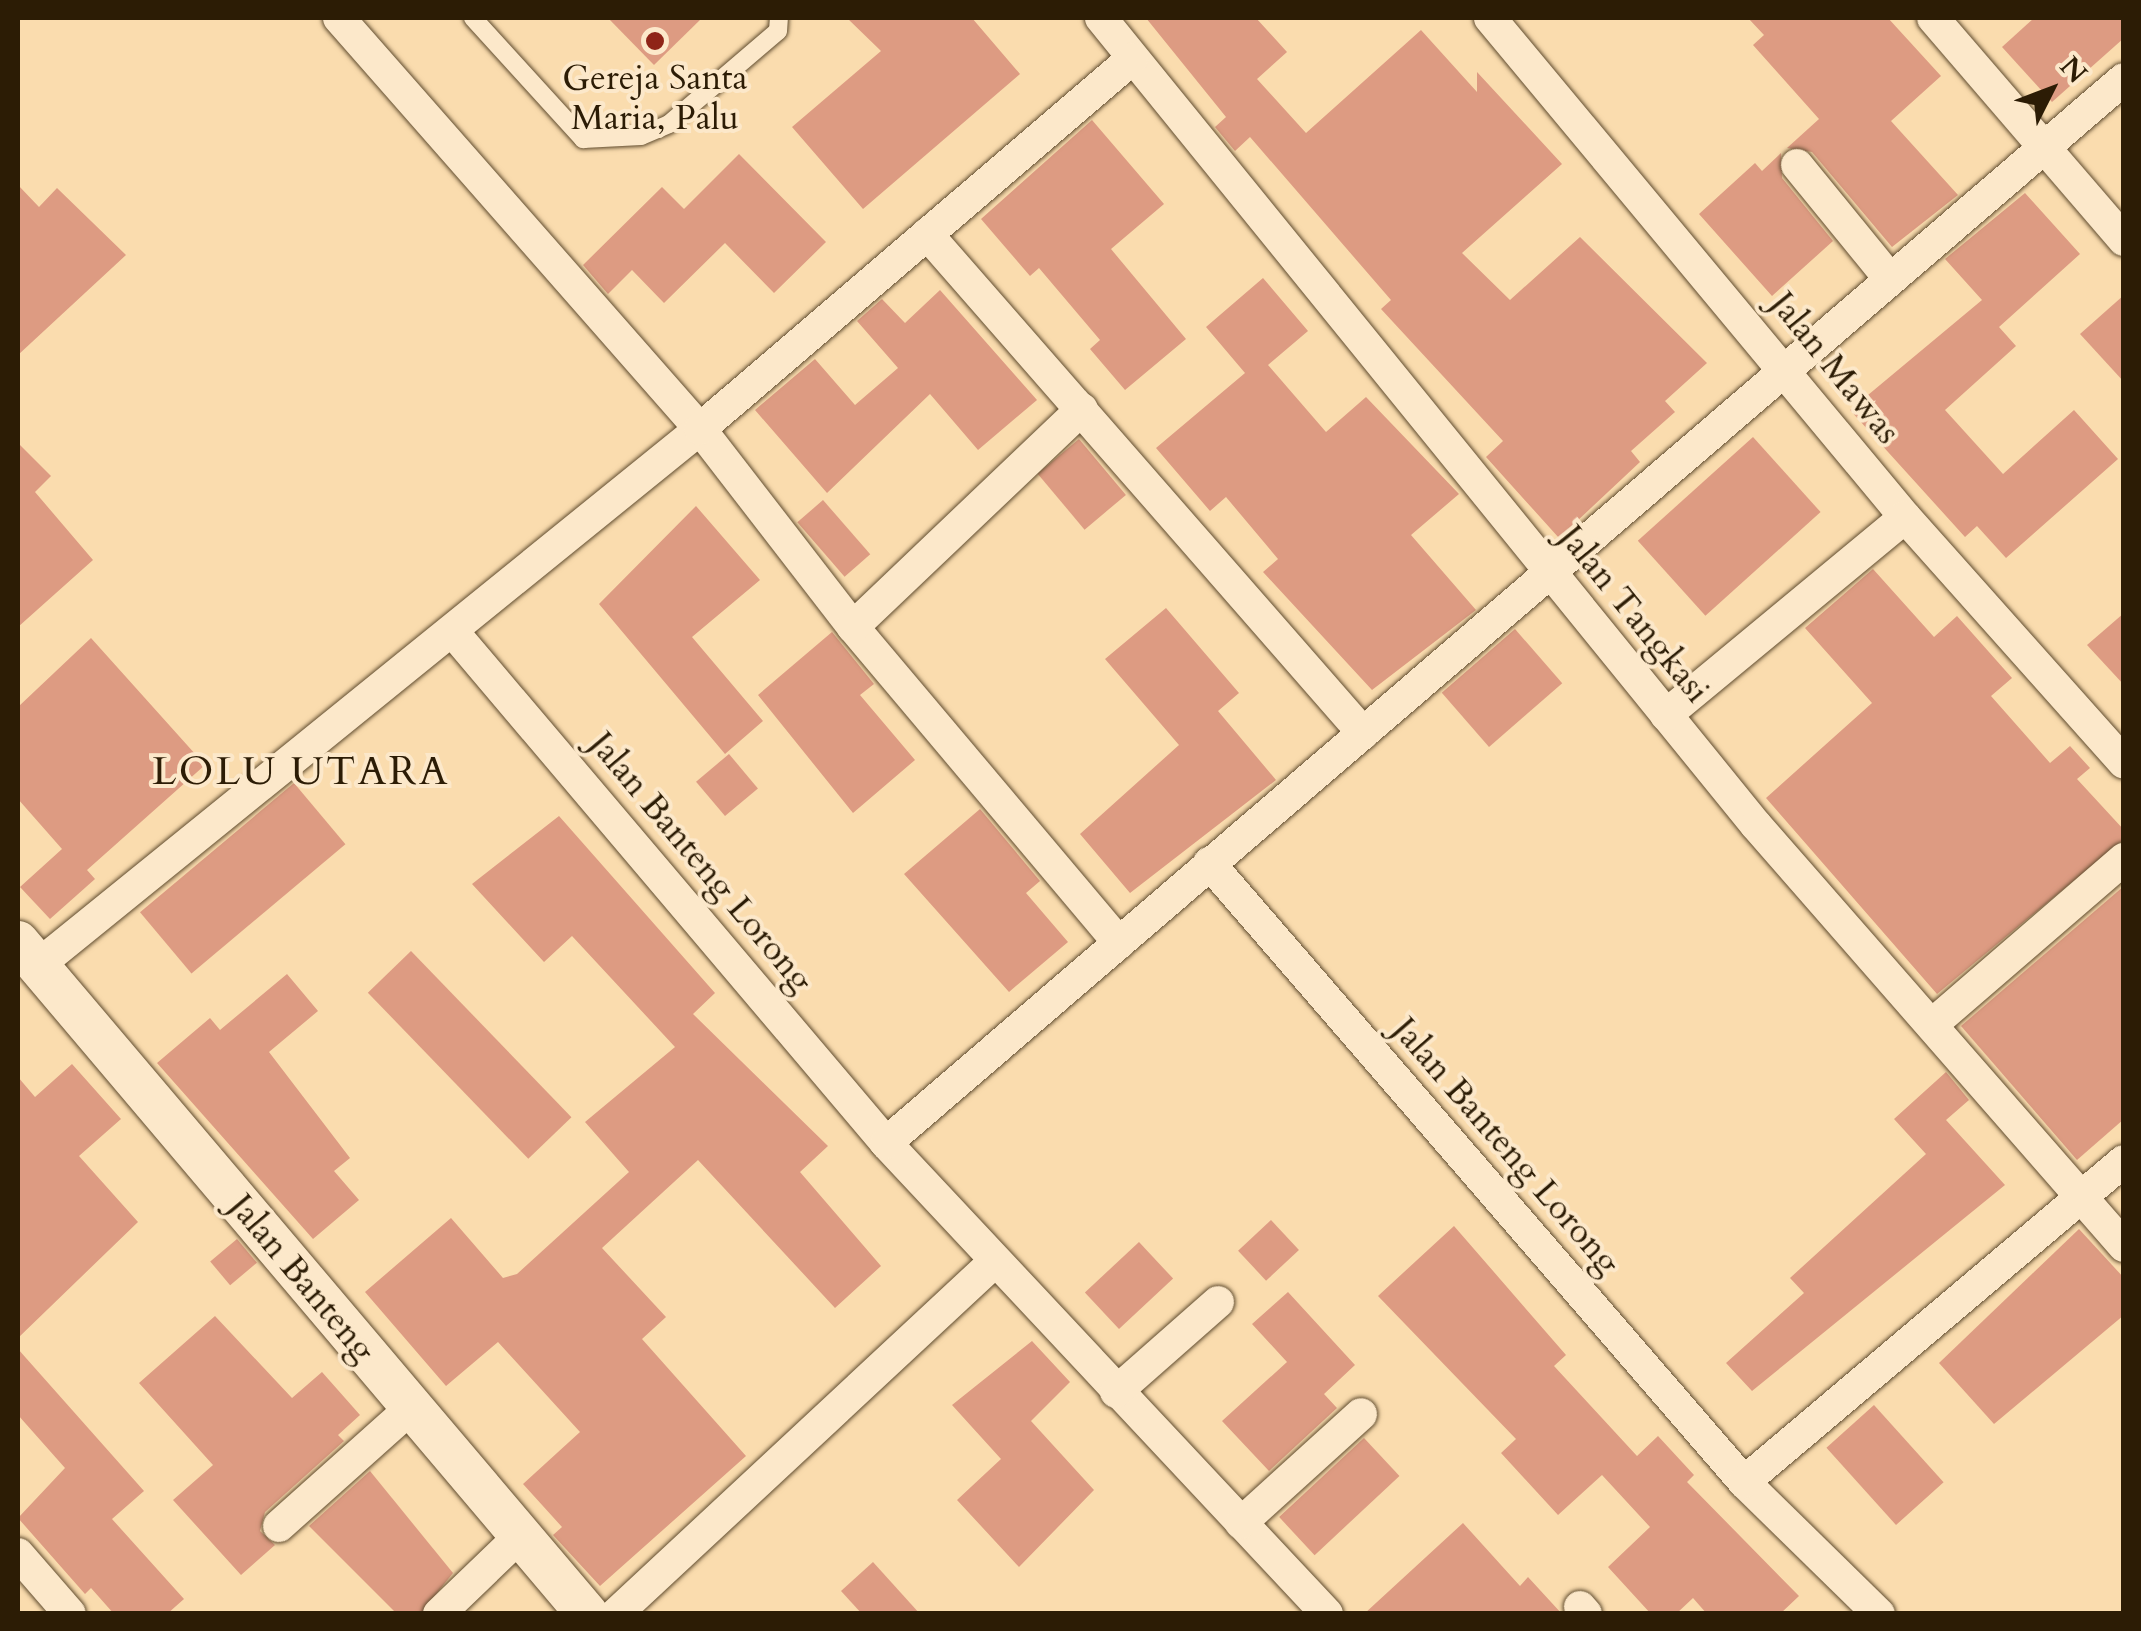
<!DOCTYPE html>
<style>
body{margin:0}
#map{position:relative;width:2141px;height:1631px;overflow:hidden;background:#fadcae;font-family:Cardo,serif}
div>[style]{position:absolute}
.building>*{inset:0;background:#dd9b82;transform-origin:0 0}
.roads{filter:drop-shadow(0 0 2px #604c2f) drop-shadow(0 0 2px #604c2f)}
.service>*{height:18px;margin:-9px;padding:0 9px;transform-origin:9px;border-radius:9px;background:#fce8ca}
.minor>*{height:32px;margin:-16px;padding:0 16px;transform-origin:16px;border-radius:16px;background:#fce8ca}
.tertiary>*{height:42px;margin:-21px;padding:0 21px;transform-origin:21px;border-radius:21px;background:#fce8ca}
.dots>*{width:28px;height:28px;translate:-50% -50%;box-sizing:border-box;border:5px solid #fce8ca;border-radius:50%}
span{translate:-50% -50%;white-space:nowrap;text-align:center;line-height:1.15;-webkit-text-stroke:8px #fce8ca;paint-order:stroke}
.poi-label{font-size:35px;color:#2c1c05}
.street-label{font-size:35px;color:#2c1c05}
.quarter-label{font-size:40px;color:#2c1c05;letter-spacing:2.5px}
.frame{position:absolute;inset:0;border:20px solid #2c1c05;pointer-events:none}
.north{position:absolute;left:2001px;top:40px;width:100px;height:100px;-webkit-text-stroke:8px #fce8ca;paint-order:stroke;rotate:48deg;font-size:28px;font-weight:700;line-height:40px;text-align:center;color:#2c1c05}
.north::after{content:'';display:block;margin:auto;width:35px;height:45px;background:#2c1c05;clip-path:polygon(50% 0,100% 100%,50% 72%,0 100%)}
</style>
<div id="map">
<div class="building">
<div style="clip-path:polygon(608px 18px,702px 18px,654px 65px)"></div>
<div style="clip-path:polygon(847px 18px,972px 18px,1020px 74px,863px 209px,792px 127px,881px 51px)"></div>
<div style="clip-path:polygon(1146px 18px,1256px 18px,1287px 52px,1257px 79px,1306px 133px,1421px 30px,1477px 92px,1477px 72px,1562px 164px,1462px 253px,1510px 300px,1580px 237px,1707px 363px,1665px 401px,1675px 412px,1631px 451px,1640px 462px,1559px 538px,1486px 457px,1503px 441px,1381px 309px,1391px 300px,1250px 137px,1235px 151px,1215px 127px,1226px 117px)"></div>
<div style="clip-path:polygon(1748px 18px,1888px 18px,1941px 76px,1891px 121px,1958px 195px,1892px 247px,1812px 152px,1787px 148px,1819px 119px,1753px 45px,1764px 35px)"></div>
<div style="clip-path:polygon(2034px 18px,2124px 18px,2124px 38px,2052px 102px,2002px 47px)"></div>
<div style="clip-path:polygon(1092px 120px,1164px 204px,1111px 249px,1186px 339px,1125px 390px,1090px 349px,1100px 340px,1039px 268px,1030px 276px,981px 219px)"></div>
<div style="clip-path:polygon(1781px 153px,1782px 178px,1833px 241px,1772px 296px,1699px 214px,1755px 163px,1762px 171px)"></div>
<div style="clip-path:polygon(739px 154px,826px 242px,774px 293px,725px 243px,664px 303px,632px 270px,608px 294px,583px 265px,662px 187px,684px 209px)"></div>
<div style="clip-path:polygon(18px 185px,39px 207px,57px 188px,126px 255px,18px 355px)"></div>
<div style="clip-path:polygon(2025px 193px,2080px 254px,1999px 327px,2016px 346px,1945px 410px,2003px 474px,2074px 410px,2118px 459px,2006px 558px,1977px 526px,1965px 537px,1850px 410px,1982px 300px,1945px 259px)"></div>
<div style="clip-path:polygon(1263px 278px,1308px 331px,1268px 365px,1326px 432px,1366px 397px,1459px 494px,1411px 535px,1476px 610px,1372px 690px,1263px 572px,1278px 559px,1226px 497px,1210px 511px,1156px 448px,1245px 373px,1206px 327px)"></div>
<div style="clip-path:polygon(940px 290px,1037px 400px,978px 450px,930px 394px,827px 493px,755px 410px,815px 359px,855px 405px,898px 368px,857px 321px,882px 299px,905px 323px)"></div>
<div style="clip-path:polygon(2124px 295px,2124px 382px,2080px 334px)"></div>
<div style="left:1753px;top:437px;width:101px;height:155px;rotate:48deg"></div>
<div style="left:1079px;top:439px;width:73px;height:54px;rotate:50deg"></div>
<div style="clip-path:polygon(18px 443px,51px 476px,35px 492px,93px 560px,18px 627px)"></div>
<div style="left:823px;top:500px;width:72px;height:34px;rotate:49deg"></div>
<div style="clip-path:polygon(696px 506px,760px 580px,692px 637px,763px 721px,725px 754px,599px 604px)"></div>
<div style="clip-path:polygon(1873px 569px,1934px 637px,1957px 616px,2012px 678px,1991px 696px,2050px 763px,2070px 746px,2090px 768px,2077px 779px,2124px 830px,2124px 839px,1937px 994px,1766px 798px,1872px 703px,1805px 628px)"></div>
<div style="clip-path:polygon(1166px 608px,1239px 693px,1218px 711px,1276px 780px,1130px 893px,1080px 834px,1179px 745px,1105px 659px)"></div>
<div style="clip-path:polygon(2124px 613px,2124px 685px,2087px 645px)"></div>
<div style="left:1515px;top:629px;width:72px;height:97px;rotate:49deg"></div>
<div style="clip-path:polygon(832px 632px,874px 684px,860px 695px,915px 760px,853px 813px,758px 695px)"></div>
<div style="clip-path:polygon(91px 638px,205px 765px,87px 870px,95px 879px,50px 919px,20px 887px,62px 849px,18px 799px,18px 707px)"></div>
<div style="left:729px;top:754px;width:45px;height:43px;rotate:50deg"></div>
<div style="left:294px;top:783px;width:80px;height:201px;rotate:50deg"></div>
<div style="clip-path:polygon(980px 809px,1040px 881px,1026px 893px,1068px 942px,1009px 992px,904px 874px)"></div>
<div style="clip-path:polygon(559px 816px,715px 993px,693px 1014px,828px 1146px,800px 1172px,881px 1266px,835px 1308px,698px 1160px,602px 1248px,666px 1317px,642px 1339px,746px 1456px,600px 1586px,553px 1535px,562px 1527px,523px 1484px,580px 1432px,498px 1342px,446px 1386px,365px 1292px,451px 1218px,503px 1278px,517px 1274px,629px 1172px,585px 1122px,675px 1047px,572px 936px,544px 962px,472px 884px)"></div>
<div style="clip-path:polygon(2124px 886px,2124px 1119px,2077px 1160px,1961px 1026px)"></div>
<div style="left:411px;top:951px;width:231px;height:60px;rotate:46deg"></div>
<div style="clip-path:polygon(287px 974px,318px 1011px,269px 1052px,350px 1158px,334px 1171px,359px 1200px,313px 1239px,157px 1063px,210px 1018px,220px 1030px)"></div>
<div style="clip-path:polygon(72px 1064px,121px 1119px,79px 1156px,138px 1222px,18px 1338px,18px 1077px,35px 1097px)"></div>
<div style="clip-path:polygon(1946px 1072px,1969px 1100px,1946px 1120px,2005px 1185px,1752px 1391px,1726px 1363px,1804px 1293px,1790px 1278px,1926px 1154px,1894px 1119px)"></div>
<div style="left:1271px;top:1220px;width:41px;height:45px;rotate:47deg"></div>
<div style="clip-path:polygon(1454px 1226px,1566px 1355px,1554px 1366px,1637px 1456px,1658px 1436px,1694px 1475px,1687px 1482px,1799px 1596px,1780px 1614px,1707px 1614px,1693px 1598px,1676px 1614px,1651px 1614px,1608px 1567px,1650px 1527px,1602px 1475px,1558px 1515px,1501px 1453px,1516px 1439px,1378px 1296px)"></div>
<div style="clip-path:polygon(2079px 1229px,2124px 1278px,2124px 1315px,1994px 1424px,1939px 1363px)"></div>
<div style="left:237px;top:1239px;width:31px;height:35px;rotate:50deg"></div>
<div style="left:1139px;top:1242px;width:50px;height:74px;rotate:47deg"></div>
<div style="clip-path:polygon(1288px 1292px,1355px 1365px,1324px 1394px,1337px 1408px,1269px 1471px,1222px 1421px,1287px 1362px,1252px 1324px)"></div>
<div style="clip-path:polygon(215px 1316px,292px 1398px,322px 1372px,360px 1415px,338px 1435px,344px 1441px,265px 1512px,260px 1531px,275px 1545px,241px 1575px,173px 1500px,213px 1465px,139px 1383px)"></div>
<div style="clip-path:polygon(1032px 1341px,1070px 1382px,1031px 1421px,1094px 1490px,1019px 1567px,957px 1500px,1001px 1459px,952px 1405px)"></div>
<div style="clip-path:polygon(18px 1349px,144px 1491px,112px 1519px,184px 1599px,167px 1614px,114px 1614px,91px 1588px,85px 1594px,18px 1518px,65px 1468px,18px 1415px)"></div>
<div style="left:1874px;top:1405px;width:104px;height:64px;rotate:48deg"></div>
<div style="left:1364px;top:1438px;width:52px;height:116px;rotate:47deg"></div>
<div style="clip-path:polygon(370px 1471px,453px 1573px,420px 1614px,397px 1614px,309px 1526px)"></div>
<div style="clip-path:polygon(1463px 1523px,1520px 1586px,1528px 1577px,1562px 1614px,1364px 1614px)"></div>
<div style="clip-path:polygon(873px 1562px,920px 1614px,862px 1614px,841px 1591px)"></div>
</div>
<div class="roads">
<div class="service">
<div style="left:473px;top:18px;width:164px;rotate:47.7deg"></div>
<div style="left:583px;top:139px;width:58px;rotate:-3deg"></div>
<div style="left:641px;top:136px;width:30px;rotate:-23deg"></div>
<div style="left:669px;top:124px;width:143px;rotate:-40.5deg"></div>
<div style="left:778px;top:31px;width:13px;rotate:-86deg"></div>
</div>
<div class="minor">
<div style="left:339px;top:18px;width:547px;rotate:48.71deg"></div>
<div style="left:700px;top:429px;width:250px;rotate:52.3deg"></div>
<div style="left:853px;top:627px;width:413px;rotate:49.9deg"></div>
<div style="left:1101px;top:18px;width:1039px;rotate:50.94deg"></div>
<div style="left:1756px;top:825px;width:559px;rotate:48.84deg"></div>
<div style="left:1490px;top:18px;width:649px;rotate:50.25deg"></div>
<div style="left:1905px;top:517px;width:329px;rotate:48.3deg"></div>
<div style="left:1933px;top:18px;width:293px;rotate:49.3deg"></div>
<div style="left:1797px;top:165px;width:147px;rotate:50.8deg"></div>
<div style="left:927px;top:234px;width:663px;rotate:48.85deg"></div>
<div style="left:853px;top:627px;width:316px;rotate:-43.6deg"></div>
<div style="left:454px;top:633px;width:668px;rotate:49.73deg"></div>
<div style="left:886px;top:1143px;width:645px;rotate:46.88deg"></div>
<div style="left:1666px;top:715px;width:310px;rotate:-39.6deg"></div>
<div style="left:1209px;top:863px;width:818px;rotate:49.16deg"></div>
<div style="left:1744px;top:1482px;width:189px;rotate:44.4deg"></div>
<div style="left:37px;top:966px;width:853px;rotate:-39.01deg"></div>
<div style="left:700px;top:429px;width:569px;rotate:-40.58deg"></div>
<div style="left:1935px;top:1022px;width:250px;rotate:-40.8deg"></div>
<div style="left:886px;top:1143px;width:1632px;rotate:-40.68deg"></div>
<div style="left:1116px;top:1392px;width:136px;rotate:-41.4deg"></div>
<div style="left:1744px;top:1482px;width:497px;rotate:-40.2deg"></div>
<div style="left:1241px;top:1523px;width:162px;rotate:-42.2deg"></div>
<div style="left:279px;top:1526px;width:178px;rotate:-41.8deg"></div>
<div style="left:18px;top:1554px;width:79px;rotate:49.1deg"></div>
<div style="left:1580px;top:1607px;width:9px;rotate:49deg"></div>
<div style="left:439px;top:1614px;width:114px;rotate:-43.9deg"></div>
<div style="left:616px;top:1614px;width:517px;rotate:-42.96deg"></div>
</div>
<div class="tertiary">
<div style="left:18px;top:942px;width:881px;rotate:49.74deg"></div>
</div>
</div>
<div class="dots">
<div style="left:655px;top:41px;background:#8f2418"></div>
</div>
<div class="poi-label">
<span style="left:655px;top:98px">Gereja Santa<br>Maria, Palu</span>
</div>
<div class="street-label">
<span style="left:1835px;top:368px;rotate:51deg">Jalan Mawas</span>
<span style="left:1634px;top:614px;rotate:51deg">Jalan Tangkasi</span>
<span style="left:701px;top:862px;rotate:50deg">Jalan Banteng Lorong</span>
<span style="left:1506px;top:1146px;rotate:49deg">Jalan Banteng Lorong</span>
<span style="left:302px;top:1278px;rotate:50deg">Jalan Banteng</span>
</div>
<div class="quarter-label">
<span style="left:301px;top:772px">LOLU UTARA</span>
</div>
<div class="frame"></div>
<div class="north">N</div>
</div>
